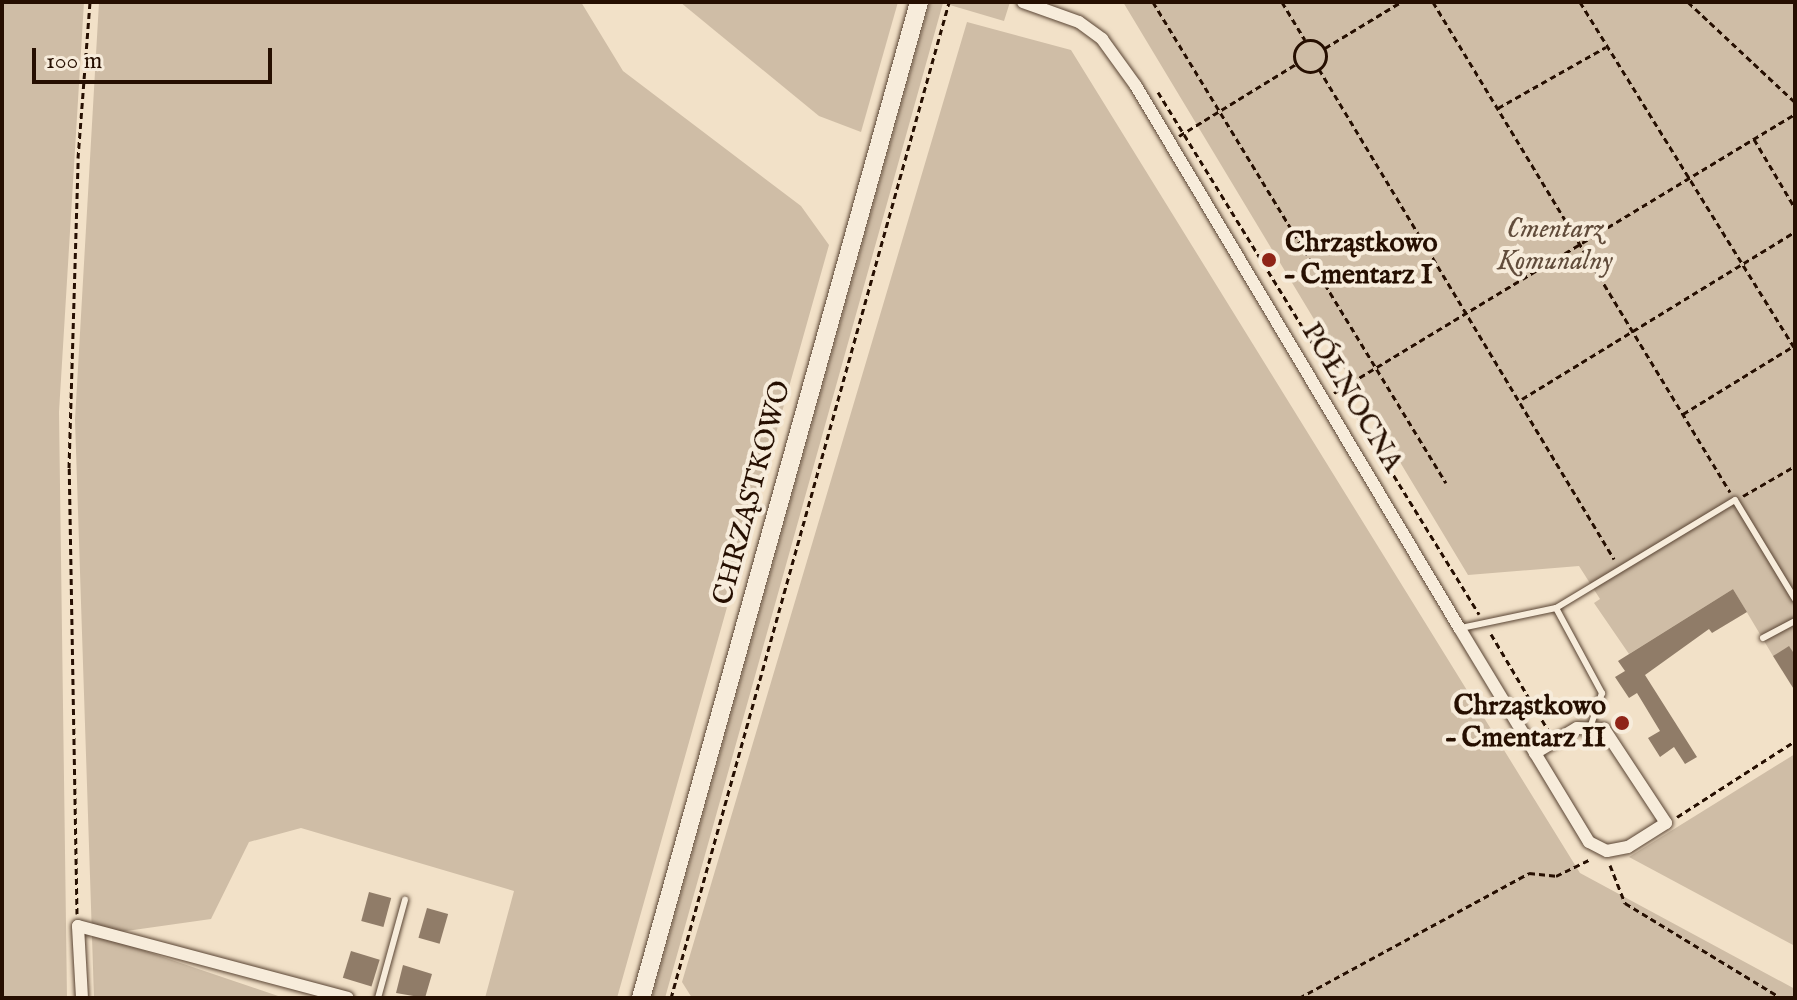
<!DOCTYPE html>
<meta charset="utf-8">
<style>
body{margin:0}
#map{position:relative;width:1797px;height:1000px;overflow:hidden;background:#f2e1c8;font-family:"IM FELL English",serif}
div>[style]{position:absolute}
.green>*{inset:0;background:#cfbda6}
.building>*{inset:0;background:#907c68;transform-origin:0 0}
.path>*{height:3px;margin-top:-1.5px;transform-origin:0;background:repeating-linear-gradient(90deg,#260f01 0 6px,transparent 0 10px)}
.path>.ring{margin:-1.5px;padding:0;box-sizing:content-box;background:none;border:3px solid #260f01;border-radius:50%}
.roads{filter:drop-shadow(0 0 2px #594433) drop-shadow(0 0 2px #594433)}
.lane>*{height:6px;margin:-3px;padding:0 3px;transform-origin:3px;border-radius:3px;background:#f7ecdb}
.street>*{height:12px;margin:-6px;padding:0 6px;transform-origin:6px;border-radius:6px;background:#f7ecdb}
.secondary>*{height:18px;margin:-9px;padding:0 9px;transform-origin:9px;border-radius:9px;background:#f7ecdb}
.dots>*{width:22px;height:22px;translate:-50% -50%;box-sizing:border-box;border:4px solid #f7ecdb;border-radius:50%}
span{translate:-50% -50%;white-space:nowrap;text-align:center;line-height:1.15;-webkit-text-stroke:8px #f7ecdb;paint-order:stroke}
.park-label{font-size:28px;color:#614c3b;font-style:italic}
.poi-label{font-size:28px;color:#260f01;font-weight:700}
.left{translate:0 -50%;text-align:left}
.right{translate:-100% -50%;text-align:right}
.street-label{font-size:28px;color:#260f01}
.frame{position:absolute;inset:0;border:4px solid #260f01;pointer-events:none}
.scale{position:absolute;left:32px;top:48px;width:240px;height:36px;box-sizing:border-box;border:4px solid #260f01;border-top:0;padding-left:10px;font-size:24px;line-height:28px;white-space:nowrap;color:#260f01;-webkit-text-stroke:6px #f7ecdb;paint-order:stroke}
</style>
<div id="map">
<div class="green">
<div style="clip-path:polygon(2px 2px,84px 2px,59px 412px,67px 998px,2px 998px)"></div>
<div style="clip-path:polygon(99px 2px,581px 2px,623px 71px,801px 206px,829px 245px,617px 998px,485px 998px,514px 891px,301px 828px,249px 842px,211px 919px,98px 935px,284px 998px,94px 998px,75px 420px)"></div>
<div style="clip-path:polygon(680px 2px,898px 2px,861px 132px,819px 116px)"></div>
<div style="clip-path:polygon(930px 2px,1010px 2px,1004px 21px,943px 3px,665px 998px,652px 998px)"></div>
<div style="clip-path:polygon(1123px 2px,1795px 2px,1795px 655px,1773px 656px,1733px 589px,1629px 654px,1594px 603px,1600px 599px,1579px 566px,1468px 575px)"></div>
<div style="clip-path:polygon(967px 22px,1071px 50px,1580px 873px,1795px 989px,1795px 998px,692px 998px,682px 982px)"></div>
<div style="clip-path:polygon(1795px 754px,1795px 946px,1629px 857px)"></div>
</div>
<div class="building">
<div style="clip-path:polygon(1733px 589px,1747px 612px,1712px 633px,1709px 629px,1645px 675px,1697px 757px,1685px 764px,1674px 747px,1660px 757px,1648px 738px,1660px 731px,1637px 693px,1629px 698px,1615px 677px,1625px 671px,1618px 661px)"></div>
<div style="clip-path:polygon(1789px 646px,1795px 655px,1795px 691px,1773px 656px)"></div>
<div style="left:369px;top:892px;width:23px;height:30px;rotate:15deg"></div>
<div style="left:427px;top:908px;width:22px;height:31px;rotate:16deg"></div>
<div style="left:351px;top:951px;width:30px;height:28px;rotate:17deg"></div>
<div style="clip-path:polygon(403px 965px,432px 974px,425px 998px,396px 993px)"></div>
</div>
<div class="path">
<div style="left:986px;top:2px;width:9px"></div>
<div style="left:1153px;top:2px;width:563px;rotate:58.65deg"></div>
<div style="left:1282px;top:2px;width:44px;rotate:58.8deg"></div>
<div style="left:1433px;top:2px;width:573px;rotate:58.78deg"></div>
<div style="left:1580px;top:2px;width:408px;rotate:58.2deg"></div>
<div style="left:1688px;top:2px;width:146px;rotate:43.1deg"></div>
<div class="ring" style="left:1294px;top:40px;width:29px;height:29px"></div>
<div style="left:1325px;top:48px;width:89px;rotate:-31.2deg"></div>
<div style="left:1319px;top:69px;width:572px;rotate:58.95deg"></div>
<div style="left:1158px;top:92px;width:613px;rotate:58.41deg"></div>
<div style="left:1498px;top:108px;width:124px;rotate:-29.5deg"></div>
<div style="left:1179px;top:136px;width:137px;rotate:-31.6deg"></div>
<div style="left:1754px;top:139px;width:80px;rotate:59.3deg"></div>
<div style="left:1334px;top:393px;width:539px;rotate:-31.18deg"></div>
<div style="left:1522px;top:399px;width:320px;rotate:-31.5deg"></div>
<div style="left:1683px;top:414px;width:128px;rotate:-31.6deg"></div>
<div style="left:1743px;top:496px;width:60px;rotate:-30deg"></div>
<div style="left:1491px;top:634px;width:112px;rotate:59.3deg"></div>
<div style="left:1677px;top:817px;width:140px;rotate:-32.8deg"></div>
<div style="left:1610px;top:865px;width:41px;rotate:68.5deg"></div>
<div style="left:1625px;top:903px;width:183px;rotate:31.3deg"></div>
<div style="left:77px;top:914px;width:446px;rotate:-91deg"></div>
<div style="left:69px;top:468px;width:310px;rotate:-88.3deg"></div>
<div style="left:78px;top:158px;width:156px;rotate:-85.6deg"></div>
<div style="left:671px;top:998px;width:1034px;rotate:-74.4deg"></div>
<div style="left:1299px;top:998px;width:262px;rotate:-28.5deg"></div>
<div style="left:1529px;top:873px;width:27px;rotate:6deg"></div>
<div style="left:1556px;top:876px;width:39px;rotate:-26deg"></div>
</div>
<div class="roads">
<div class="lane">
<div style="left:1556px;top:608px;width:209px;rotate:-31.1deg"></div>
<div style="left:1735px;top:500px;width:116px;rotate:58.8deg"></div>
<div style="left:1461px;top:628px;width:97px;rotate:-11.9deg"></div>
<div style="left:1556px;top:608px;width:97px;rotate:61.6deg"></div>
<div style="left:1602px;top:693px;width:34px;rotate:109deg"></div>
<div style="left:1763px;top:638px;width:36px;rotate:-28deg"></div>
<div style="left:378px;top:998px;width:102px;rotate:-74.6deg"></div>
</div>
<div class="street">
<div style="left:1023px;top:2px;width:59px;rotate:19.7deg"></div>
<div style="left:1079px;top:22px;width:29px;rotate:36deg"></div>
<div style="left:1102px;top:39px;width:58px;rotate:54.1deg"></div>
<div style="left:1136px;top:86px;width:632px;rotate:59.18deg"></div>
<div style="left:1460px;top:629px;width:145px;rotate:58.8deg"></div>
<div style="left:1535px;top:753px;width:104px;rotate:58.8deg"></div>
<div style="left:1589px;top:842px;width:20px;rotate:27deg"></div>
<div style="left:1607px;top:851px;width:21px;rotate:-11deg"></div>
<div style="left:1628px;top:847px;width:45px;rotate:-32.3deg"></div>
<div style="left:1666px;top:823px;width:113px;rotate:-123.4deg"></div>
<div style="left:1604px;top:729px;width:27px;rotate:-178deg"></div>
<div style="left:1577px;top:728px;width:49px;rotate:149.2deg"></div>
<div style="left:82px;top:998px;width:72px;rotate:-93.2deg"></div>
<div style="left:78px;top:926px;width:279px;rotate:14.9deg"></div>
</div>
<div class="secondary">
<div style="left:641px;top:998px;width:1034px;rotate:-74.4deg"></div>
</div>
</div>
<div class="dots">
<div style="left:1269px;top:260px;background:#8f2418"></div>
<div style="left:1622px;top:723px;background:#8f2418"></div>
</div>
<div class="park-label">
<span style="left:1555px;top:246px">Cmentarz<br>Komunalny</span>
</div>
<div class="poi-label">
<span class="left" style="left:1285px;top:260px">Chrząstkowo<br>– Cmentarz I</span>
<span class="right" style="left:1606px;top:723px">Chrząstkowo<br>– Cmentarz II</span>
</div>
<div class="street-label">
<span style="left:1351px;top:398px;rotate:59deg">PÓŁNOCNA</span>
<span style="left:753px;top:493px;rotate:-75deg">CHRZĄSTKOWO</span>
</div>
<div class="frame"></div>
<div class="scale">100 m</div>
</div>
